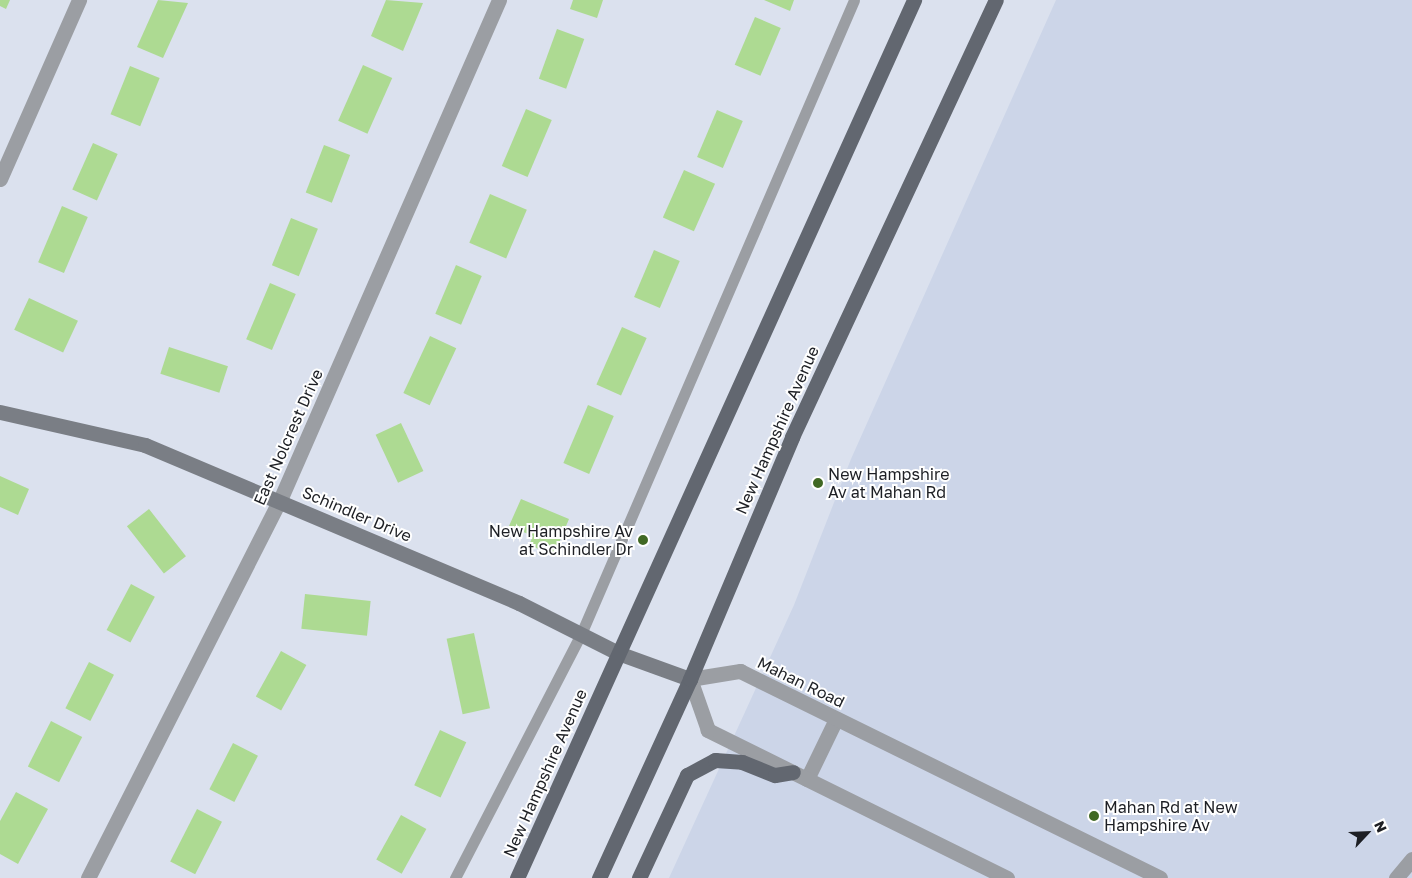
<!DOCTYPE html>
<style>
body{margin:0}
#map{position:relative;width:1412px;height:878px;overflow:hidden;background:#dbe1ee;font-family:"Golos Text",sans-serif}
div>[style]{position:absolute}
.built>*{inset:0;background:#ccd5e8}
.building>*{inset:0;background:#adda92;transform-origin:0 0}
.lane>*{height:11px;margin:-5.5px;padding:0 5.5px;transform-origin:5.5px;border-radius:5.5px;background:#9b9ea3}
.street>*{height:15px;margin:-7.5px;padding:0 7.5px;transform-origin:7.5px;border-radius:7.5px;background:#9b9ea3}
.secondary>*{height:15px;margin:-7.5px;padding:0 7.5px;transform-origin:7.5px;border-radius:7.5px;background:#7a7e85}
.primary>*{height:15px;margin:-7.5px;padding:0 7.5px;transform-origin:7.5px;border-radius:7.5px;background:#626770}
.dots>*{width:14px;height:14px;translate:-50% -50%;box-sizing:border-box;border:2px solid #fff;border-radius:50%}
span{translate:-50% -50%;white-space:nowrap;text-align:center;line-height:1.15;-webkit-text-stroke:4px #fff;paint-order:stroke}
.street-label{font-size:16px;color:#1d1f24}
.poi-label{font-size:16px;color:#1d1f24}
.left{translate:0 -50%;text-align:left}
.right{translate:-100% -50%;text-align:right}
.north{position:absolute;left:1342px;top:808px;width:50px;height:50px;-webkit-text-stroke:4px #fff;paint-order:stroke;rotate:65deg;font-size:14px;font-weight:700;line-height:20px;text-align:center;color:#1d1f24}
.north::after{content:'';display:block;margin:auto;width:18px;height:22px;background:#1d1f24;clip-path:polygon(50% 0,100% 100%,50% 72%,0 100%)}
</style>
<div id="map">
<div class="built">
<div style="clip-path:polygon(1056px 0,1412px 0,1412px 878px,669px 878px,794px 605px,851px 459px)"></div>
</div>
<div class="building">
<div style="clip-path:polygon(0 0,10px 0,6px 9px,0 6px)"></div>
<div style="clip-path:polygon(158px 0,188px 3px,163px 58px,137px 47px)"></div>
<div style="clip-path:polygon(386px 0,423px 3px,403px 51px,371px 36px)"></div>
<div style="clip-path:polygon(573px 0,603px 0,597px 18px,570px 9px)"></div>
<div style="clip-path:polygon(764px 0,794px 0,790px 11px)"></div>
<div style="left:755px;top:17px;width:28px;height:52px;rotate:23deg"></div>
<div style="left:557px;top:29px;width:29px;height:53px;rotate:20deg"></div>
<div style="left:363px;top:65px;width:32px;height:61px;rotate:24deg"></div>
<div style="left:130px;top:66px;width:32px;height:52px;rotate:22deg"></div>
<div style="left:526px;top:109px;width:28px;height:62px;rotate:23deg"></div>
<div style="left:717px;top:110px;width:28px;height:51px;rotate:23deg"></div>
<div style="left:93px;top:143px;width:27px;height:51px;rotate:24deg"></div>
<div style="left:324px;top:145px;width:28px;height:51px;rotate:21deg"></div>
<div style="left:684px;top:170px;width:34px;height:52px;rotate:24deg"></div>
<div style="left:490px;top:194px;width:40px;height:53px;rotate:23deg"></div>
<div style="left:62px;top:206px;width:28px;height:61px;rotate:23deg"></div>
<div style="left:291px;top:218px;width:29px;height:51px;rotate:22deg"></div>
<div style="left:654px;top:250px;width:28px;height:51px;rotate:23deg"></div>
<div style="left:456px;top:265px;width:28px;height:53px;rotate:23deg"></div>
<div style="left:270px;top:283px;width:28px;height:61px;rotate:23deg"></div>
<div style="left:29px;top:298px;width:54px;height:35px;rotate:25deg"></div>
<div style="left:622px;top:327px;width:27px;height:63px;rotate:24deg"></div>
<div style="left:430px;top:336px;width:29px;height:63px;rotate:25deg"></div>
<div style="left:169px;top:347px;width:62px;height:28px;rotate:18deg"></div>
<div style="left:588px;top:405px;width:28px;height:63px;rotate:23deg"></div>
<div style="left:401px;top:423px;width:53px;height:28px;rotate:65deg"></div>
<div style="clip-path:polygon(0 476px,29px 489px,18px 515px,0 507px)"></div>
<div style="clip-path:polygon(521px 499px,569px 519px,554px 555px,529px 545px,533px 536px,509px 526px)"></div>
<div style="left:149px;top:509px;width:60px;height:28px;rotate:52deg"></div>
<div style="left:131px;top:584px;width:27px;height:52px;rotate:28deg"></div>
<div style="left:305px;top:594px;width:66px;height:35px;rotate:6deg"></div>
<div style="left:474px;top:633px;width:77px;height:28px;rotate:78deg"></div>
<div style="left:281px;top:651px;width:29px;height:52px;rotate:29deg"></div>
<div style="left:89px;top:662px;width:28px;height:52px;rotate:27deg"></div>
<div style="left:51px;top:721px;width:35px;height:51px;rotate:27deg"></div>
<div style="left:440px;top:730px;width:29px;height:61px;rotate:25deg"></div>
<div style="left:233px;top:743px;width:28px;height:52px;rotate:27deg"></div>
<div style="clip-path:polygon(16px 792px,48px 809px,18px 864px,0 854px,0 821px)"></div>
<div style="left:197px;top:809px;width:28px;height:59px;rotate:27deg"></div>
<div style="left:401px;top:815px;width:29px;height:51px;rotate:29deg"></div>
</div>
<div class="lane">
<div style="left:455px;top:878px;width:275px;rotate:-62.7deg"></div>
<div style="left:581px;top:634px;width:690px;rotate:-66.7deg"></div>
</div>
<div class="street">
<div style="left:0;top:179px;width:196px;rotate:-66.2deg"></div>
<div style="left:807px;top:779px;width:67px;rotate:-64.2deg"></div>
<div style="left:88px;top:878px;width:424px;rotate:-63.1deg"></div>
<div style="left:280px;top:500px;width:546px;rotate:-66.35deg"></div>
<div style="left:1007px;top:878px;width:334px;rotate:-153.7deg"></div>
<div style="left:708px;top:730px;width:54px;rotate:-109.4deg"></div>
<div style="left:690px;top:679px;width:51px;rotate:-9.1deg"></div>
<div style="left:740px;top:671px;width:468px;rotate:26.2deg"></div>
<div style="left:1396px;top:878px;width:25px;rotate:-50deg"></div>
</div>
<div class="secondary">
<div style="left:0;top:412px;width:149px;rotate:12.8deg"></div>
<div style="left:145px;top:445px;width:406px;rotate:22.9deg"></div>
<div style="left:519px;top:603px;width:111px;rotate:26.8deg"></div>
<div style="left:618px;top:653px;width:77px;rotate:19.9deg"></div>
</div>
<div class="primary">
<div style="left:517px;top:878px;width:964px;rotate:-65.67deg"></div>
<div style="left:599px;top:878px;width:219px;rotate:-65.4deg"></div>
<div style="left:690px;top:679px;width:263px;rotate:-67.1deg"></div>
<div style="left:792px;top:437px;width:482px;rotate:-65deg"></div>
<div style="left:639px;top:878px;width:114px;rotate:-65deg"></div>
<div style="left:687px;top:775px;width:32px;rotate:-28deg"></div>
<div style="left:715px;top:760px;width:27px;rotate:4deg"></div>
<div style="left:742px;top:762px;width:35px;rotate:22deg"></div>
<div style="left:775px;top:775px;width:18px;rotate:-9deg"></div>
</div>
<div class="dots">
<div style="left:818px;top:483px;background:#406823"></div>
<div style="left:643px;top:540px;background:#406823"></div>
<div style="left:1094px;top:816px;background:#406823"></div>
</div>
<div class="street-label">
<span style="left:777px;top:430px;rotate:-66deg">New Hampshire Avenue</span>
<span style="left:288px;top:437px;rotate:-66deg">East Nolcrest Drive</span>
<span style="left:357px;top:514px;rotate:23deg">Schindler Drive</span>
<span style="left:801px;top:682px;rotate:26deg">Mahan Road</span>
<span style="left:545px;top:773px;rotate:-66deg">New Hampshire Avenue</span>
</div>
<div class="poi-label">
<span class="left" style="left:828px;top:483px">New Hampshire<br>Av at Mahan Rd</span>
<span class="right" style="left:633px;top:540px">New Hampshire Av<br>at Schindler Dr</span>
<span class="left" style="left:1104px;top:816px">Mahan Rd at New<br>Hampshire Av</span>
</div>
<div class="north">N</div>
</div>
